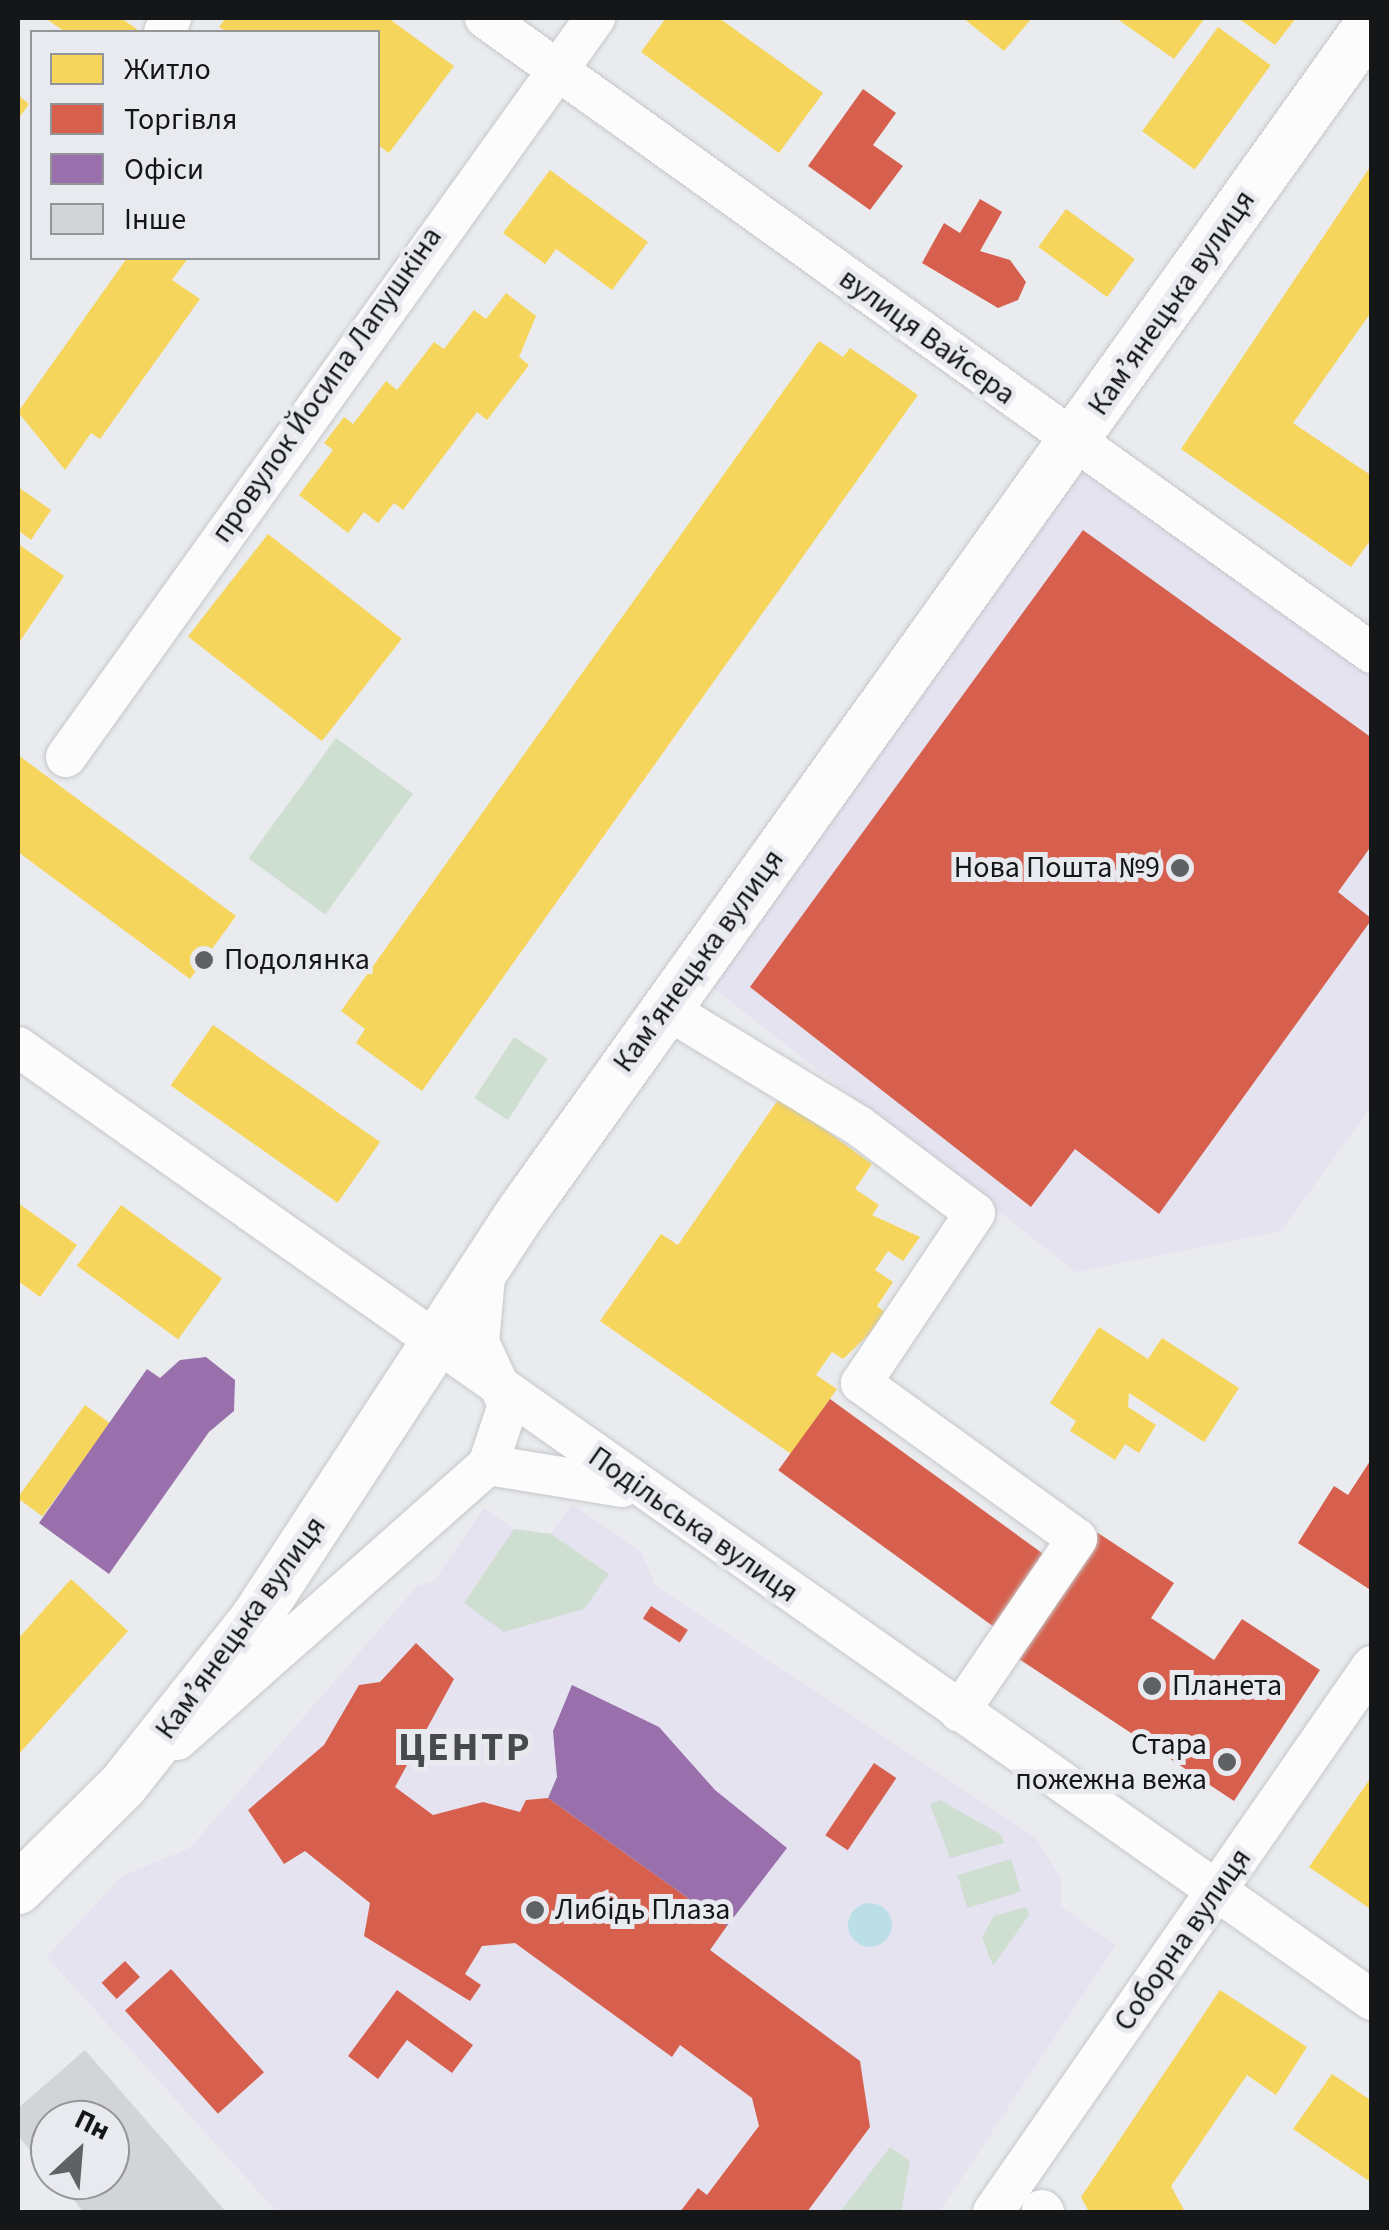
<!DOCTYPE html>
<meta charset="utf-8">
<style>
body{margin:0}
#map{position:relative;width:1389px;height:2230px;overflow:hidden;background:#e9ebee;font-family:"Source Sans 3",sans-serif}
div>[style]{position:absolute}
.commercial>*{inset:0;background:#e5e3f0}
.green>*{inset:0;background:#cedfd2;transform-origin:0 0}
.water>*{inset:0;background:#bcdfe7}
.round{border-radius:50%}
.homes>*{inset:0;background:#f6d55c;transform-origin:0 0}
.shops>*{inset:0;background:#d6604d;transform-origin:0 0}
.offices>*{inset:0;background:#9970ab}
.building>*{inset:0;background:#d2d4d6}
.roads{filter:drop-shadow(0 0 2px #c5c7c9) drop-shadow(0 0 2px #c5c7c9)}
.minor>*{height:40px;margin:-20px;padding:0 20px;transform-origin:20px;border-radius:20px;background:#fcfcfc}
.major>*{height:50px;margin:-25px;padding:0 25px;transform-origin:25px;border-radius:25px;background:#fcfcfc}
.dots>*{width:28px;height:28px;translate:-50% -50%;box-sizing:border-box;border:5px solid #e8eaef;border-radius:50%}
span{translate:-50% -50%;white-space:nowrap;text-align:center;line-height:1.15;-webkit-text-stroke:10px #e8eaef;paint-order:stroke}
.street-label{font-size:30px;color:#151617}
.poi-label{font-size:30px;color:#151617}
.right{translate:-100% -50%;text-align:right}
.left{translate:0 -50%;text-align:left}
.district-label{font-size:40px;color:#47494d;font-weight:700;letter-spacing:2.5px}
.frame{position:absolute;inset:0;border:20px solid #151617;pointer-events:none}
.legend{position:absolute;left:30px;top:30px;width:350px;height:230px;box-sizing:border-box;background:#e8eaef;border:2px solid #949599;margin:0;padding:12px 18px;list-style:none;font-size:30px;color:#151617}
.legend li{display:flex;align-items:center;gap:20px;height:50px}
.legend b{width:50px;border:2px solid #949599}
.north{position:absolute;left:30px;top:2100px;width:100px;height:100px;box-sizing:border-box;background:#e8eaef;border:2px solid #949599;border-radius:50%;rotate:26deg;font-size:28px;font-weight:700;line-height:40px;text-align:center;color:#151617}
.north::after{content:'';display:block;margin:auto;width:35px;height:45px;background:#5f6162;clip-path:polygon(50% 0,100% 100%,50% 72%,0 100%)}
</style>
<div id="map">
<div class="commercial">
<div style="clip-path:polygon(1077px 468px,1371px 675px,1371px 1107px,1281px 1231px,1076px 1272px,706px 982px)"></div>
<div style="clip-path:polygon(572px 1504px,641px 1552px,656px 1586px,1036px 1838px,1061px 1879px,1061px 1907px,1116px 1945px,939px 2212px,277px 2212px,47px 1957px,122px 1876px,190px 1848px,417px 1586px,434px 1581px,484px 1508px,514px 1529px,551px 1534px)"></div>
</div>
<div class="green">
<div style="left:336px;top:738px;width:95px;height:149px;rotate:36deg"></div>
<div style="left:514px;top:1037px;width:40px;height:73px;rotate:33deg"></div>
<div style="clip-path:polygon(514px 1529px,551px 1534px,609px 1574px,584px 1609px,504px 1632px,464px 1603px)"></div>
<div style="clip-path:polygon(940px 1800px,1000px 1834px,1004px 1843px,950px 1858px,930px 1804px)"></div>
<div style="left:1011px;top:1859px;width:34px;height:56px;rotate:73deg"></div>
<div style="clip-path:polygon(1026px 1907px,1029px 1915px,993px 1966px,982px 1937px,994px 1916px)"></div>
<div style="clip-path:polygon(890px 2147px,910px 2161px,901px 2212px,840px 2212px)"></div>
</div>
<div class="water">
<div class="round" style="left:848px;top:1903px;width:44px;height:44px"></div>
</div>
<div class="homes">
<div style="clip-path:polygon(45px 18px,121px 18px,141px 32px,65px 32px)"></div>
<div style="clip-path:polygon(226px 18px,388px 18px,454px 66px,389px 153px,378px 145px,378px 32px,227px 32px,219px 27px)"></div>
<div style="clip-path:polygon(666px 18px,719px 18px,823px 93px,779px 153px,641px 52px)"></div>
<div style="clip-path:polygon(963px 18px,1032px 18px,1004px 51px)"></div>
<div style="clip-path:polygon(1116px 18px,1205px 18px,1174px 59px)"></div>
<div style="clip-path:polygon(1238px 18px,1296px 18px,1275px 45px)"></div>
<div style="left:1218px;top:27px;width:65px;height:129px;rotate:36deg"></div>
<div style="clip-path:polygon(18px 95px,29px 104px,18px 119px)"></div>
<div style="clip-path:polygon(1372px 164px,1372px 311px,1293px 423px,1372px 476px,1372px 538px,1351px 567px,1181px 449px)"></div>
<div style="clip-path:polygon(550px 170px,648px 242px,612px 290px,556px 249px,545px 264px,503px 233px)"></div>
<div style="left:1066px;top:209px;width:85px;height:47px;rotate:36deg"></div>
<div style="clip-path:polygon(127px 258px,188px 258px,172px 280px,200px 299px,100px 439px,91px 433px,65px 470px,18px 412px)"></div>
<div style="clip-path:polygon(506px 293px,536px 316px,519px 357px,529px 365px,487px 420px,477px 412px,403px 510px,394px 503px,378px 523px,364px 512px,348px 533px,299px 495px,333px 450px,324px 443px,344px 417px,353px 424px,386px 381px,397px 390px,434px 342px,444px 349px,474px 310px,486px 319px)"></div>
<div style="clip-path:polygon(819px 341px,843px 357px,850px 348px,918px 395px,422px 1091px,356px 1043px,365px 1029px,341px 1011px)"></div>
<div style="clip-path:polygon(18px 487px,51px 510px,31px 540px,18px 530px)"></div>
<div style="left:268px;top:534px;width:170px;height:130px;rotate:38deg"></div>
<div style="clip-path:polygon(18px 544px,64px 576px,18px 644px)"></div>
<div style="clip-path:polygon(18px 755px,236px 916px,190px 979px,18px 852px)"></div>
<div style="left:213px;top:1025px;width:204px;height:74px;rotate:35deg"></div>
<div style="clip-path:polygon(780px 1097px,872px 1164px,855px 1189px,879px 1205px,872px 1215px,920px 1237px,903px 1261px,888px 1251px,875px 1270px,893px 1282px,877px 1306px,889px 1315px,843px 1359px,832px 1352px,816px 1375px,837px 1389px,791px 1454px,600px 1321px,661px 1234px,678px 1245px)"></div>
<div style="clip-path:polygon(18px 1203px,77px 1245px,40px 1297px,18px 1281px)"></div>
<div style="left:121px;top:1205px;width:125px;height:75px;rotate:36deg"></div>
<div style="clip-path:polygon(1099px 1327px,1148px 1359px,1162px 1338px,1239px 1388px,1204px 1442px,1129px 1393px,1128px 1407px,1156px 1425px,1139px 1453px,1125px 1444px,1115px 1460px,1070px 1431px,1076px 1421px,1050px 1403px)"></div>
<div style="left:85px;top:1405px;width:31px;height:115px;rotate:36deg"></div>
<div style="clip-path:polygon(71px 1579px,128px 1631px,18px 1755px,18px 1639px)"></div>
<div style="clip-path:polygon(1372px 1776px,1372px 1910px,1309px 1867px)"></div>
<div style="clip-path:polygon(1220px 1990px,1307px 2047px,1276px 2095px,1247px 2075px,1171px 2186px,1185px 2212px,1089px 2212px,1081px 2197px)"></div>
<div style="clip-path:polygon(1332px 2074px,1372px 2101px,1372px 2183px,1293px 2129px)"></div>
</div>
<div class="shops">
<div style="clip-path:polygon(863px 89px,896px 113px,873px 145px,903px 166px,870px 210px,808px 166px)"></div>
<div style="clip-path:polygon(980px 199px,1002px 212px,980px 251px,1010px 260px,1026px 282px,1018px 300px,998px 308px,922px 263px,944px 223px,960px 233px)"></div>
<div style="clip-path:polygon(1083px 530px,1372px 738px,1372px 845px,1338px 892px,1372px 919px,1159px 1214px,1075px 1149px,1031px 1207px,750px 987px)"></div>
<div style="left:830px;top:1399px;width:268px;height:88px;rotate:36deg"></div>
<div style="clip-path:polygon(1372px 1458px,1372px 1585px,1369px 1589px,1298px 1543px,1334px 1486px,1348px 1495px)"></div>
<div style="clip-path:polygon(1098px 1533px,1174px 1583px,1151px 1618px,1214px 1660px,1242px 1619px,1320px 1670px,1234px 1801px,1016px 1657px)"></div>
<div style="left:651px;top:1606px;width:44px;height:15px;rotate:33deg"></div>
<div style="clip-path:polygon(416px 1643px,454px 1679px,395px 1787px,433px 1815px,483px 1802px,520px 1812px,526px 1800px,548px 1798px,727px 1926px,710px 1950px,860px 2061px,870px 2127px,807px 2212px,680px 2212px,698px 2188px,707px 2195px,759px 2126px,752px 2098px,680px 2045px,672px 2057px,515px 1943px,482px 1946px,465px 1974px,481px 1985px,470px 2001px,364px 1936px,370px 1903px,305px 1851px,284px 1864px,248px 1810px,324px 1745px,359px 1685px,380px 1682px)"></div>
<div style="left:874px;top:1763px;width:27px;height:87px;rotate:34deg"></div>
<div style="left:125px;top:1961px;width:22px;height:32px;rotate:47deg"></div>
<div style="left:171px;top:1969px;width:139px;height:62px;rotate:48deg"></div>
<div style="clip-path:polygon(397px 1990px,473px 2045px,452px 2073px,407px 2040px,378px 2079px,348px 2056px)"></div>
</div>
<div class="offices">
<div style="clip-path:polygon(206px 1357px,235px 1380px,234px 1411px,209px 1432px,109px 1574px,39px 1523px,147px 1369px,160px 1378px,180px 1360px)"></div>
<div style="clip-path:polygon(572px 1685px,659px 1727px,715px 1790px,787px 1848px,727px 1926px,548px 1798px,557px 1777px,553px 1731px)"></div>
</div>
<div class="building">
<div style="clip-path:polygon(85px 2050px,226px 2212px,84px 2212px,56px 2180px,110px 2180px,110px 2120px,50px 2120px,50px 2173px,18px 2136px,18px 2108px)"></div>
</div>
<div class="roads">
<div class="minor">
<div style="left:485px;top:18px;width:1091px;rotate:35.6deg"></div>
<div style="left:164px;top:32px;width:16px;rotate:-63deg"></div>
<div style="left:66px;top:757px;width:909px;rotate:-54.4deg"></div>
<div style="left:665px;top:1008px;width:227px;rotate:31.3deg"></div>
<div style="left:859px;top:1126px;width:145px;rotate:36.9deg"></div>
<div style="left:975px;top:1213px;width:205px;rotate:123.8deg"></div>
<div style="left:861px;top:1383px;width:266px;rotate:35.8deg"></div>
<div style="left:1077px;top:1539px;width:209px;rotate:124.3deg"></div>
<div style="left:18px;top:1047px;width:1656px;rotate:35.14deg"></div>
<div style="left:488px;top:1465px;width:136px;rotate:9.3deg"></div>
<div style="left:177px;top:1740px;width:415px;rotate:-41.5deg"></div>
<div style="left:488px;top:1465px;width:63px;rotate:-71.6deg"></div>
<div style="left:508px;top:1405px;width:69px;rotate:-114.7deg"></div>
<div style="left:479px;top:1342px;width:65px;rotate:-84.7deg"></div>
<div style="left:1042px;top:2210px;width:3px;rotate:45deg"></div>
<div style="left:993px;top:2212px;width:665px;rotate:-55.23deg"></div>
</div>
<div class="major">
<div style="left:18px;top:1889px;width:148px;rotate:-44.7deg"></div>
<div style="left:123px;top:1785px;width:212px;rotate:-51.5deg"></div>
<div style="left:255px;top:1619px;width:489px;rotate:-56.8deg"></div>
<div style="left:523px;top:1210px;width:1460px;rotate:-54.45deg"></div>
</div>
</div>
<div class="dots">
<div style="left:1180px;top:868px;background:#5f6162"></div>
<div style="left:204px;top:960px;background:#5f6162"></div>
<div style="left:1152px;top:1686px;background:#5f6162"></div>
<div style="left:1227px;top:1762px;background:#5f6162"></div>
<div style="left:535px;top:1910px;background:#5f6162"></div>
</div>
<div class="street-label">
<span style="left:1172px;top:303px;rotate:-55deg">Камʼянецька вулиця</span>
<span style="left:927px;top:337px;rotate:36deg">вулиця Вайсера</span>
<span style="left:327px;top:385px;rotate:-55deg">провулок Йосипа Лапушкіна</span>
<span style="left:699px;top:961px;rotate:-54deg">Камʼянецька вулиця</span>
<span style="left:693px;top:1525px;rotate:35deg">Подільська вулиця</span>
<span style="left:241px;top:1628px;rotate:-54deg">Камʼянецька вулиця</span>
<span style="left:1183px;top:1940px;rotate:-55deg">Соборна вулиця</span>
</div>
<div class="poi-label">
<span class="right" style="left:1160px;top:868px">Нова Пошта №9</span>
<span class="left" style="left:224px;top:960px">Подолянка</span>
<span class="left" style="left:1172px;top:1686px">Планета</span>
<span class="right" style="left:1207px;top:1762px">Стара<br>пожежна вежа</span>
<span class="left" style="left:555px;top:1910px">Либідь Плаза</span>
</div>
<div class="district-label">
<span style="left:465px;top:1748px">ЦЕНТР</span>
</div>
<div class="frame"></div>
<ul class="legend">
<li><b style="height:28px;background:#f6d55c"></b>Житло</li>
<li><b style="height:28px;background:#d6604d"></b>Торгівля</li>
<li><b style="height:28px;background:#9970ab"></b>Офіси</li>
<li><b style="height:28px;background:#d2d4d6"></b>Інше</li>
</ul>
<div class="north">Пн</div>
</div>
